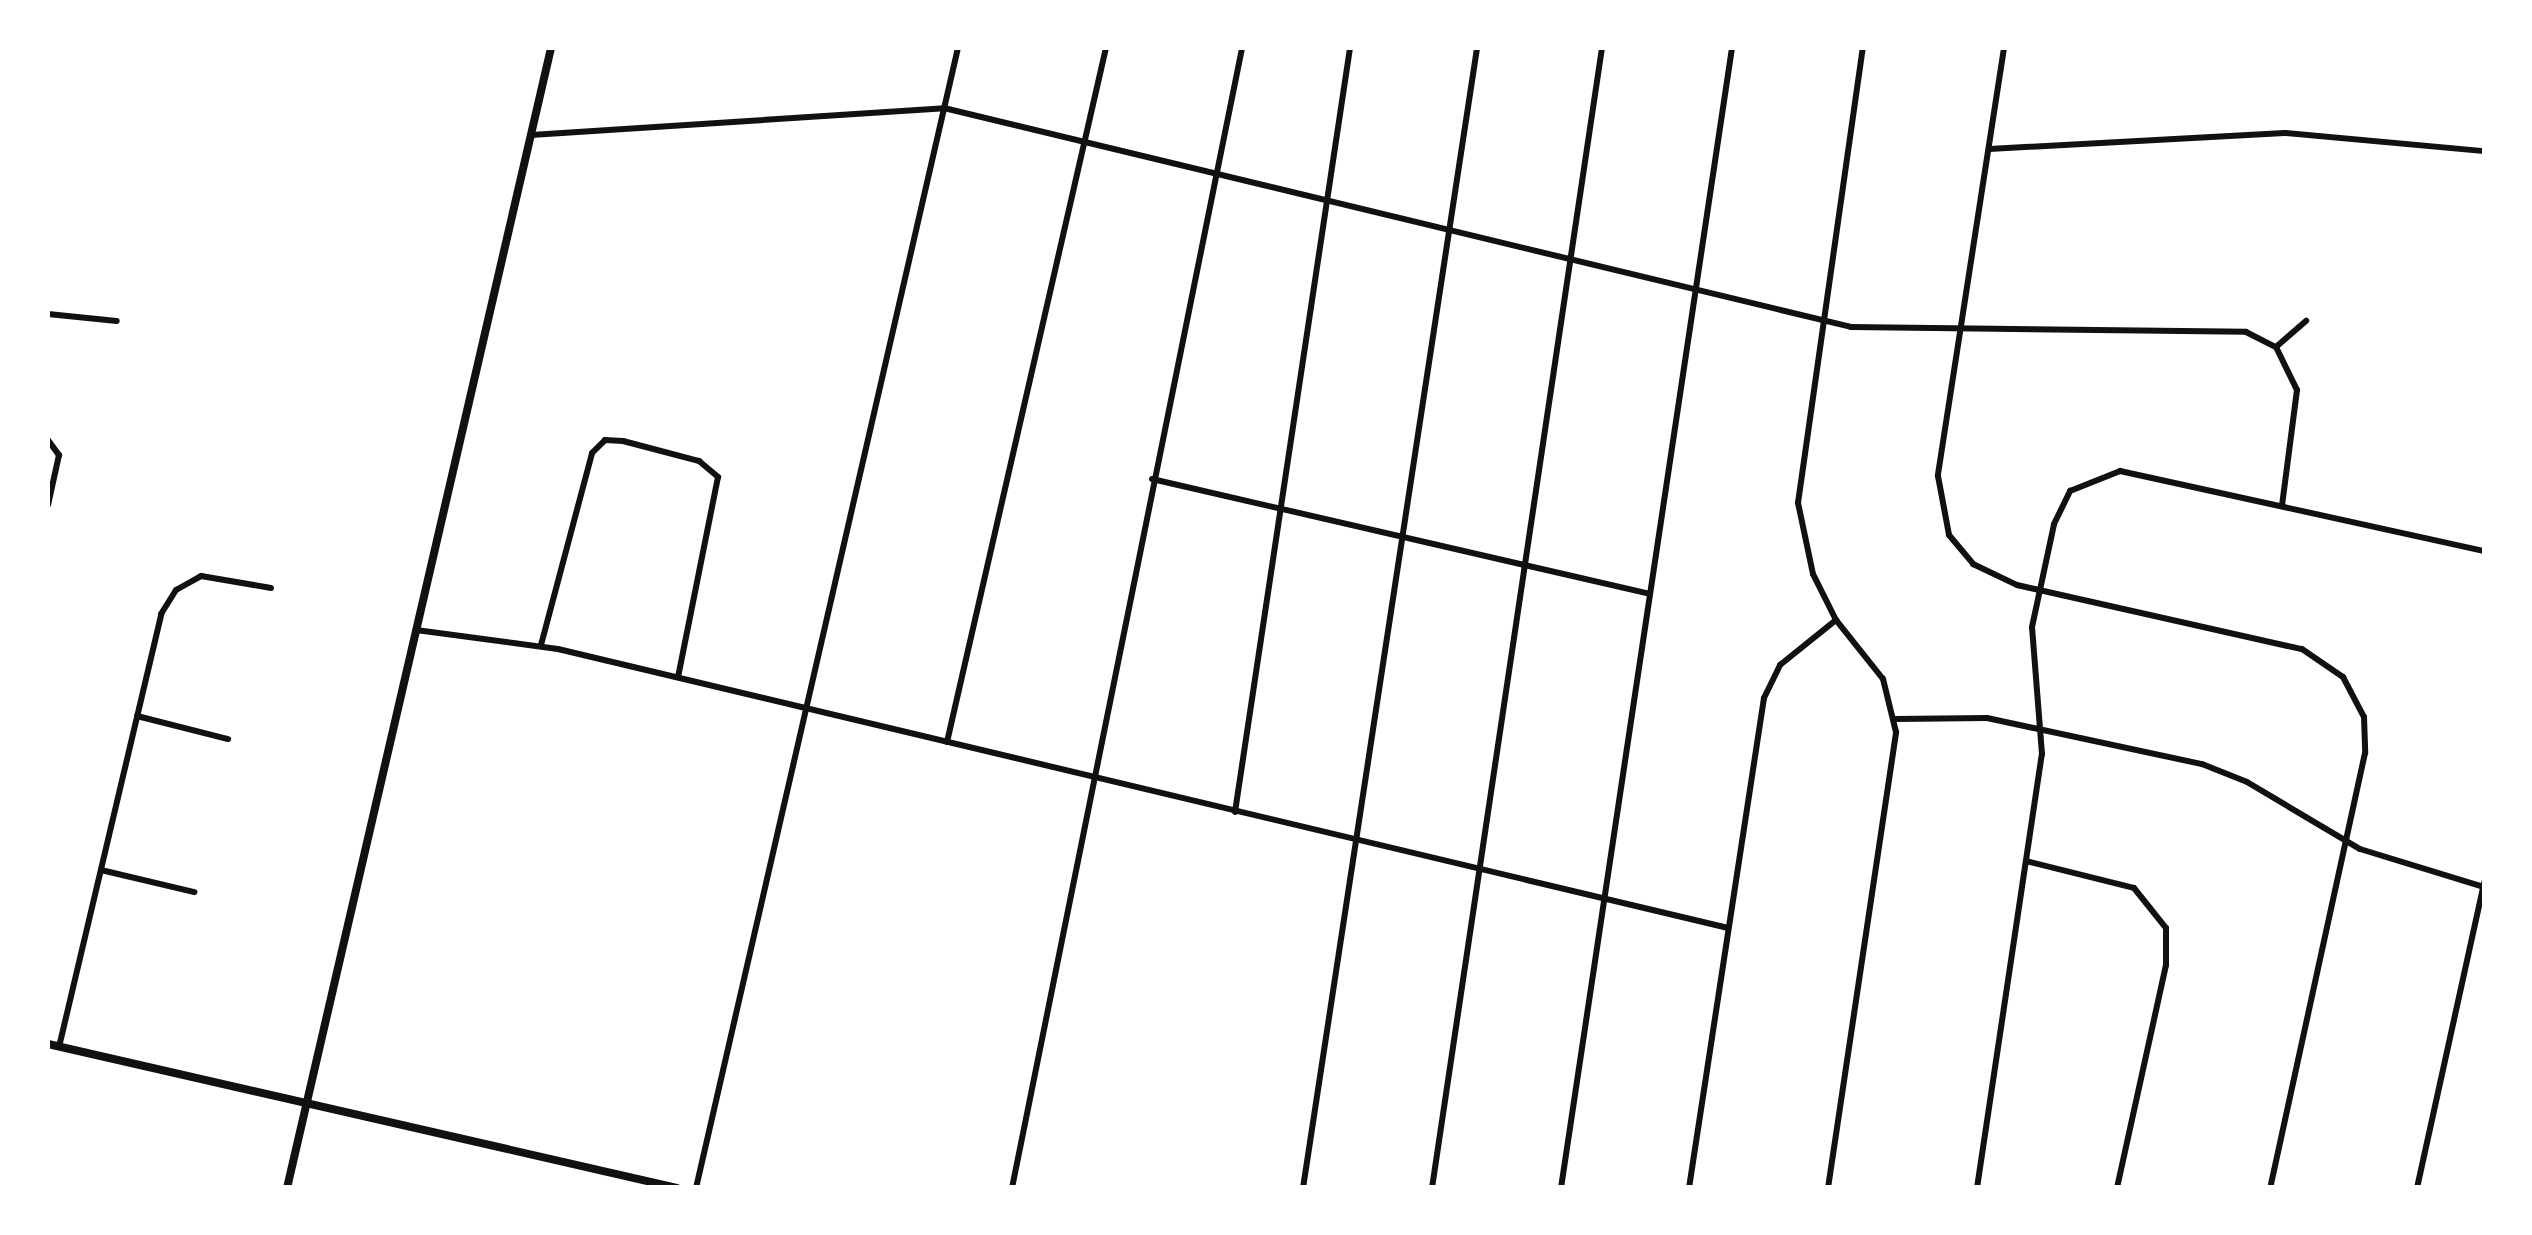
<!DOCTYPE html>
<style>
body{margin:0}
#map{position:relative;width:2532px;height:1235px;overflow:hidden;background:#fff;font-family:"Work Sans",sans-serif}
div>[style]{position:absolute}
.minor>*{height:6px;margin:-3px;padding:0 3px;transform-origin:3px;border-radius:3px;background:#111}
.tertiary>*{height:8px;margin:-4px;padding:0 4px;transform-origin:4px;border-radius:4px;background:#111}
.secondary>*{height:8px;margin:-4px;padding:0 4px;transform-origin:4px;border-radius:4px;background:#111}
span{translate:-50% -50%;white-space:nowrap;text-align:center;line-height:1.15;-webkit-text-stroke:9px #fff;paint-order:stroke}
.frame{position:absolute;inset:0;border:50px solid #fff;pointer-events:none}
</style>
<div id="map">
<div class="minor">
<div style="left:2004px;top:48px;width:433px;rotate:98.8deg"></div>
<div style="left:1938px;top:476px;width:60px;rotate:79.4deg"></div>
<div style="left:1949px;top:535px;width:38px;rotate:50deg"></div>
<div style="left:1973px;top:564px;width:49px;rotate:25.5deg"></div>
<div style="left:2017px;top:585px;width:292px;rotate:12.7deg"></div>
<div style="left:2302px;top:649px;width:50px;rotate:34.3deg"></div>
<div style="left:2343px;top:677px;width:45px;rotate:62.3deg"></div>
<div style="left:2364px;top:717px;width:36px;rotate:88deg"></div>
<div style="left:2365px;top:753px;width:445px;rotate:102.3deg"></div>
<div style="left:531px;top:135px;width:414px;rotate:-3.7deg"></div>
<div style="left:944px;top:108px;width:933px;rotate:13.57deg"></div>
<div style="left:1851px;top:327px;width:395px;rotate:0.7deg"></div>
<div style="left:2246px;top:332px;width:34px;rotate:27deg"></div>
<div style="left:2276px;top:347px;width:48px;rotate:64deg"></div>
<div style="left:2297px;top:390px;width:116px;rotate:97.4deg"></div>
<div style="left:1989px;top:149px;width:296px;rotate:-3.1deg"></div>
<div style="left:2285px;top:133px;width:200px;rotate:5.2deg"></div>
<div style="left:48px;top:314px;width:69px;rotate:5.8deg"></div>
<div style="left:2276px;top:347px;width:40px;rotate:-41deg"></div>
<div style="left:48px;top:440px;width:19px;rotate:54deg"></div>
<div style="left:59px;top:455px;width:51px;rotate:102.4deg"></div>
<div style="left:1152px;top:479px;width:511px;rotate:13deg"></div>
<div style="left:416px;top:630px;width:143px;rotate:7.6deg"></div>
<div style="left:558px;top:649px;width:1203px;rotate:13.41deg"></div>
<div style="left:541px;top:645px;width:199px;rotate:-75.1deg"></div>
<div style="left:592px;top:453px;width:18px;rotate:-45deg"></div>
<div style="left:605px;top:440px;width:18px;rotate:3deg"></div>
<div style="left:623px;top:441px;width:79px;rotate:14.7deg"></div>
<div style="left:699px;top:461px;width:25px;rotate:40deg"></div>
<div style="left:718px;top:477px;width:204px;rotate:101.3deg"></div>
<div style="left:137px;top:716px;width:94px;rotate:14.2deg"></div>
<div style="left:1896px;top:719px;width:91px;rotate:-0.6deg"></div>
<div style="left:1987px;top:718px;width:220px;rotate:12.1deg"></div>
<div style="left:2202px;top:764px;width:48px;rotate:21.8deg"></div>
<div style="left:2247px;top:782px;width:131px;rotate:30.7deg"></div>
<div style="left:2360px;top:849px;width:130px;rotate:17deg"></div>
<div style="left:947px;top:742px;width:712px;rotate:-77.1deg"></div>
<div style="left:1235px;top:812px;width:773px;rotate:-81.44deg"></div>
<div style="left:2026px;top:861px;width:111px;rotate:14deg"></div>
<div style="left:2134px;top:888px;width:51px;rotate:51.3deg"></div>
<div style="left:2166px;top:928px;width:37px;rotate:90deg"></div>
<div style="left:2166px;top:965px;width:228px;rotate:102.4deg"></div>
<div style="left:101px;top:870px;width:96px;rotate:13.3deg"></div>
<div style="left:59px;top:1047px;width:445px;rotate:-76.7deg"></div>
<div style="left:161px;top:614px;width:28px;rotate:-58deg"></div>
<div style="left:176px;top:590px;width:29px;rotate:-29deg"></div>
<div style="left:201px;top:576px;width:71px;rotate:9.7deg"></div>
<div style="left:696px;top:1188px;width:1170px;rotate:-77.06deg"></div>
<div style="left:1012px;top:1188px;width:1163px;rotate:-78.59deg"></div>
<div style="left:1303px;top:1188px;width:1153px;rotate:-81.32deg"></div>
<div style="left:1432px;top:1188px;width:1153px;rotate:-81.52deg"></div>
<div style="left:1561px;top:1188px;width:1153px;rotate:-81.47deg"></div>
<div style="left:1689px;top:1188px;width:496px;rotate:-81.3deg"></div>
<div style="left:1764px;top:698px;width:37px;rotate:-64deg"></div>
<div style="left:1780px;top:665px;width:72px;rotate:-38.8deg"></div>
<div style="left:1828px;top:1188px;width:461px;rotate:-81.5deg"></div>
<div style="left:1896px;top:732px;width:55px;rotate:-103.8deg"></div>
<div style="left:1883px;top:679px;width:75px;rotate:-128.5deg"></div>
<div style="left:1836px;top:620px;width:51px;rotate:-116.6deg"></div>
<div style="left:1813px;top:574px;width:73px;rotate:-101.9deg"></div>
<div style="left:1798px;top:503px;width:460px;rotate:-81.9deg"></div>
<div style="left:1977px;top:1188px;width:439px;rotate:-81.5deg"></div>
<div style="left:2042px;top:754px;width:127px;rotate:-94.5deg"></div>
<div style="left:2032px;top:627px;width:105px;rotate:-77.9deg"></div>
<div style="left:2054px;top:524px;width:37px;rotate:-64deg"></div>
<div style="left:2070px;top:491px;width:54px;rotate:-21.8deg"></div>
<div style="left:2120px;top:471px;width:373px;rotate:12.4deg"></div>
<div style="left:2417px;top:1188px;width:313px;rotate:-77.6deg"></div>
</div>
<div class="tertiary">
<div style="left:48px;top:1044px;width:645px;rotate:12.89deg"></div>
</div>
<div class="secondary">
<div style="left:287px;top:1188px;width:1170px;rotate:-76.96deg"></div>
</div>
<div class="frame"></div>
</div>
